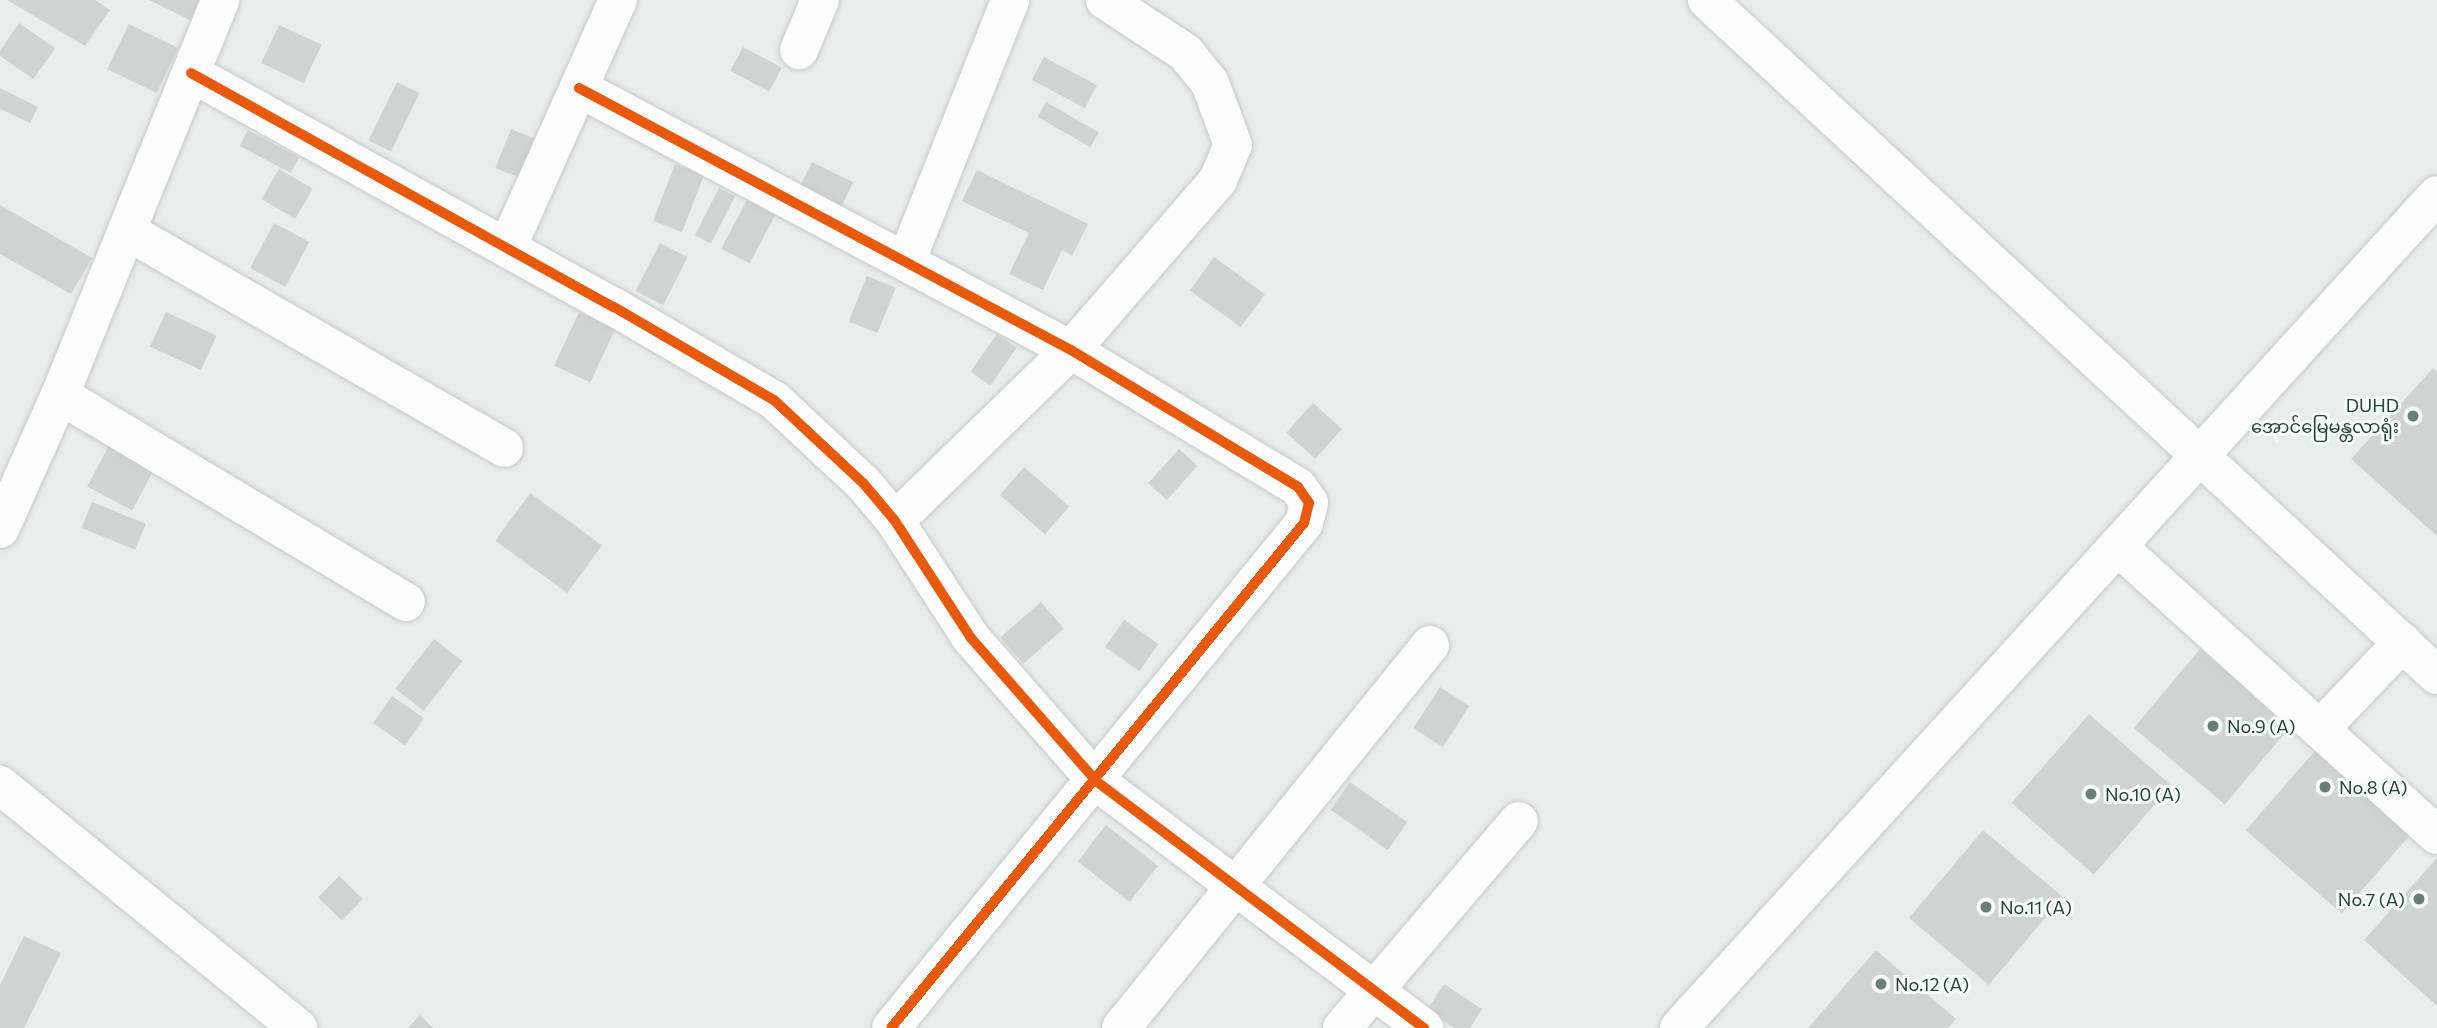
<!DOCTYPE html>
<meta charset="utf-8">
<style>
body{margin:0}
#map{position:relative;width:2437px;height:1028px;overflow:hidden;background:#e8edeb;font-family:Commissioner,"Noto Sans Myanmar",sans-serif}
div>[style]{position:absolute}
.building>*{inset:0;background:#cfd4d2;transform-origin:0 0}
.roads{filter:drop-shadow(0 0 2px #c5cac8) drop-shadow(0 0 2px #c5cac8)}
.minor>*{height:38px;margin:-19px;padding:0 19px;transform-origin:19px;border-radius:19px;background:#fcfcfc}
.cycleway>*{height:10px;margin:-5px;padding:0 5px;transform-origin:5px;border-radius:5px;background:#e8590c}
.dots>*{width:19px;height:19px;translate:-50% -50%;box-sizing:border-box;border:4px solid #f7fbf9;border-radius:50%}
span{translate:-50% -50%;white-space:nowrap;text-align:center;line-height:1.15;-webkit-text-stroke:6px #f7fbf9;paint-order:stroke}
.poi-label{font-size:18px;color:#24423a}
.right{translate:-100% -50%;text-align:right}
.left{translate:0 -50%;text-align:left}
</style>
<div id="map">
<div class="building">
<div style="clip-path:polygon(7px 0,95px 0,110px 10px,85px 46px)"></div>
<div style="clip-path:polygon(149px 0,200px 0,190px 20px)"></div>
<div style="left:19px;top:23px;width:44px;height:38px;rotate:35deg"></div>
<div style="left:129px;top:24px;width:55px;height:50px;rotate:26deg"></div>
<div style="left:279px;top:25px;width:47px;height:42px;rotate:25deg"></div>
<div style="left:743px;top:47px;width:44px;height:27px;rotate:28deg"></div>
<div style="left:1044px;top:57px;width:60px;height:26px;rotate:28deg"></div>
<div style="left:397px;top:82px;width:25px;height:65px;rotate:26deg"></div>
<div style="clip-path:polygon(0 88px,38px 107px,30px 123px,0 109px)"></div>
<div style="left:1046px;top:102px;width:61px;height:17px;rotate:30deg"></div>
<div style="left:511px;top:129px;width:31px;height:42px;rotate:22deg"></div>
<div style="left:248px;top:130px;width:58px;height:18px;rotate:28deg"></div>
<div style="left:812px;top:162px;width:46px;height:30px;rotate:26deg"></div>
<div style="left:675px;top:164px;width:31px;height:61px;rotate:21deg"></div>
<div style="left:279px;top:169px;width:39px;height:35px;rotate:30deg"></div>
<div style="clip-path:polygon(977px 170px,1088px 224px,1072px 256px,1062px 250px,1043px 290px,1009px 274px,1029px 233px,962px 201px)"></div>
<div style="left:719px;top:188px;width:18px;height:53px;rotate:27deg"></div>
<div style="left:747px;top:200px;width:32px;height:55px;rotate:28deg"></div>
<div style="clip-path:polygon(0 205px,92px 258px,71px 294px,0 254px)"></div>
<div style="left:274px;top:223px;width:40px;height:51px;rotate:28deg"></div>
<div style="left:660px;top:243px;width:31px;height:54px;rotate:27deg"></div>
<div style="left:1214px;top:257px;width:63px;height:41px;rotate:36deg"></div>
<div style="left:867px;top:276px;width:31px;height:49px;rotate:22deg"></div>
<div style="left:166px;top:312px;width:56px;height:38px;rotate:25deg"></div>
<div style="left:579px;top:312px;width:40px;height:59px;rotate:25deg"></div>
<div style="left:997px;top:334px;width:24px;height:46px;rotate:35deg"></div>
<div style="clip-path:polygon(2433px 368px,2437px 372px,2437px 536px,2351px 459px)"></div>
<div style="left:1313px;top:403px;width:39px;height:40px;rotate:42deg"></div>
<div style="left:113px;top:438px;width:51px;height:55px;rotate:28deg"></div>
<div style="left:1179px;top:449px;width:25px;height:46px;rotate:42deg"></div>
<div style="left:1024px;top:467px;width:60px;height:37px;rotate:41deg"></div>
<div style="left:530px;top:493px;width:89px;height:59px;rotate:36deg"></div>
<div style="left:92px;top:502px;width:58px;height:28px;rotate:22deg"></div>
<div style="left:1041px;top:602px;width:35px;height:54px;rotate:49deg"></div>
<div style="left:1124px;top:620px;width:42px;height:33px;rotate:35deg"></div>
<div style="left:434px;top:639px;width:36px;height:63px;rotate:38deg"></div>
<div style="left:2200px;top:649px;width:119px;height:103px;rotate:40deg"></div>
<div style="left:1440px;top:687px;width:35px;height:49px;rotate:33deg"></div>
<div style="left:392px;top:696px;width:39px;height:33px;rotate:35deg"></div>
<div style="left:2089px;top:714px;width:109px;height:118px;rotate:41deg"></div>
<div style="left:2320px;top:745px;width:127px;height:113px;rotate:41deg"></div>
<div style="left:1350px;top:782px;width:70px;height:34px;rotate:35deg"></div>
<div style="left:1106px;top:825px;width:66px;height:46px;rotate:38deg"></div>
<div style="left:1983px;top:830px;width:104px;height:115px;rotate:40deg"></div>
<div style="clip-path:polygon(2437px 858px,2437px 1006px,2364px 940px)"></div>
<div style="left:339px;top:876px;width:33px;height:30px;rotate:44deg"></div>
<div style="clip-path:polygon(24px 936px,61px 953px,24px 1028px,0 1028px,0 985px)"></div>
<div style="clip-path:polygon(1876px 950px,1956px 1019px,1948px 1028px,1808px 1028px)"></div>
<div style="clip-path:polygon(1444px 984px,1482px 1009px,1470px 1028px,1454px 1028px,1427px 1010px)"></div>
<div style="clip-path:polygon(420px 1015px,433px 1028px,408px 1028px)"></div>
</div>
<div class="roads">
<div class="minor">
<div style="left:1707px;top:0;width:994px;rotate:42.76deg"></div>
<div style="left:799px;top:50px;width:54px;rotate:-67.2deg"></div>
<div style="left:191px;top:73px;width:483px;rotate:29deg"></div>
<div style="left:614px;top:307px;width:185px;rotate:30.2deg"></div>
<div style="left:774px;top:400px;width:123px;rotate:43deg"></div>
<div style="left:864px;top:484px;width:48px;rotate:50deg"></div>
<div style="left:895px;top:521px;width:140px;rotate:57deg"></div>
<div style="left:971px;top:638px;width:190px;rotate:48.8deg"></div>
<div style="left:1096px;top:781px;width:411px;rotate:37deg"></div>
<div style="left:579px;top:88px;width:557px;rotate:28.04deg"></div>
<div style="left:1071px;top:350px;width:265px;rotate:31.1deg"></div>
<div style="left:1298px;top:487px;width:19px;rotate:55deg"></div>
<div style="left:1309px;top:503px;width:21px;rotate:104deg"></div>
<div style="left:1304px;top:523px;width:652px;rotate:129.28deg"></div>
<div style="left:127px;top:231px;width:435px;rotate:29.9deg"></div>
<div style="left:507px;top:248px;width:272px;rotate:-65.9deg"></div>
<div style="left:906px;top:262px;width:282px;rotate:-68.3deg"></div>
<div style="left:60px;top:395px;width:403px;rotate:30.9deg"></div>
<div style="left:895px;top:521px;width:245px;rotate:-44.2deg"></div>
<div style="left:1071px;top:350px;width:225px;rotate:-49.1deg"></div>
<div style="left:1218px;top:180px;width:38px;rotate:-67deg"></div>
<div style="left:1233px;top:145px;width:66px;rotate:-110.4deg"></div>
<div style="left:1210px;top:83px;width:38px;rotate:-129deg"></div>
<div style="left:1186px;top:53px;width:97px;rotate:-146.8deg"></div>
<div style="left:0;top:529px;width:147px;rotate:-65.9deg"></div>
<div style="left:60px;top:395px;width:426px;rotate:-67.9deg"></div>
<div style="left:2117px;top:546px;width:431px;rotate:42.1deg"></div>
<div style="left:2320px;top:729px;width:120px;rotate:-46.3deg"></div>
<div style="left:0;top:785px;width:385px;rotate:39.2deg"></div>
<div style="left:1121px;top:1028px;width:492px;rotate:-51.1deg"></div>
<div style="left:1342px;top:1028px;width:272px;rotate:-49.5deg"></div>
<div style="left:1679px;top:1028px;width:1126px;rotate:-47.7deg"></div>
</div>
</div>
<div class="cycleway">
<div style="left:191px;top:73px;width:483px;rotate:29deg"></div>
<div style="left:614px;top:307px;width:185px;rotate:30.2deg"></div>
<div style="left:774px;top:400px;width:123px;rotate:43deg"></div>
<div style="left:864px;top:484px;width:48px;rotate:50deg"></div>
<div style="left:895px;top:521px;width:140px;rotate:57deg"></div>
<div style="left:971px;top:638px;width:190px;rotate:48.8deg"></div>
<div style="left:1096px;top:781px;width:411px;rotate:37deg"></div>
<div style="left:579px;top:88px;width:557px;rotate:28.04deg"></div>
<div style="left:1071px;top:350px;width:265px;rotate:31.1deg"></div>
<div style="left:1298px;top:487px;width:19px;rotate:55deg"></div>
<div style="left:1309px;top:503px;width:21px;rotate:104deg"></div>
<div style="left:1304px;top:523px;width:652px;rotate:129.28deg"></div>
</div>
<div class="dots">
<div style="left:2413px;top:416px;background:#697e78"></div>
<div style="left:2213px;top:726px;background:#697e78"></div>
<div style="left:2325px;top:787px;background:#697e78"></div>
<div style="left:2091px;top:794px;background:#697e78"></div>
<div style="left:2419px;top:899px;background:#697e78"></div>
<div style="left:1986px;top:907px;background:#697e78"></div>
<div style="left:1881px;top:984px;background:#697e78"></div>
</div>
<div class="poi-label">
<span class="right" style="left:2399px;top:416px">DUHD<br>အောင်မြေမန္တလာရုံး</span>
<span class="left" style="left:2227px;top:726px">No.9 (A)</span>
<span class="left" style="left:2339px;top:787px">No.8 (A)</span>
<span class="left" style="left:2105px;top:794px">No.10 (A)</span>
<span class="right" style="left:2405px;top:899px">No.7 (A)</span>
<span class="left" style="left:2000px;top:907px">No.11 (A)</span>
<span class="left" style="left:1895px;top:984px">No.12 (A)</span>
</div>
</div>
